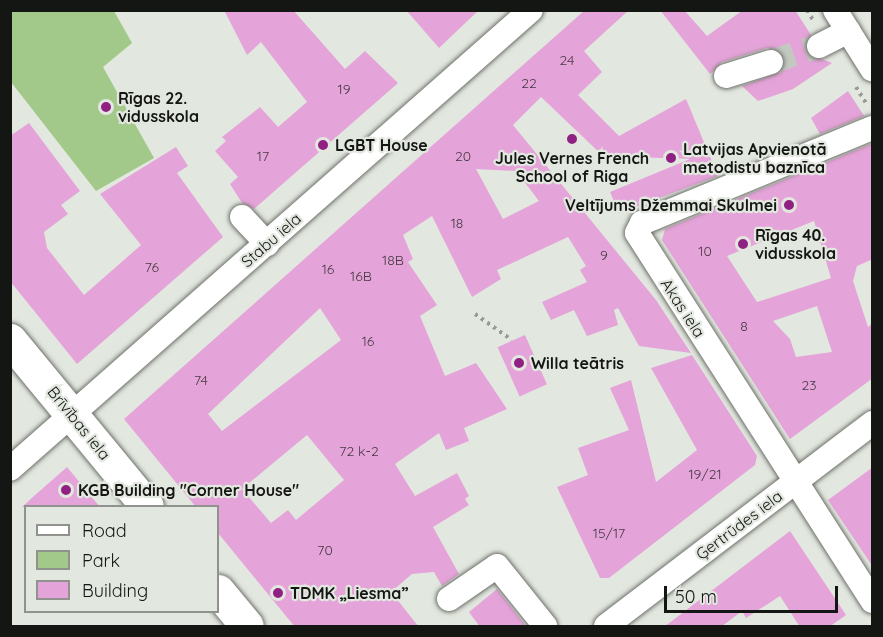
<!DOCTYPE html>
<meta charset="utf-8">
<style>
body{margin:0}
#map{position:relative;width:883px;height:637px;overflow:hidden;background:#e2e7df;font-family:Quicksand,sans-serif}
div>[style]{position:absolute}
.green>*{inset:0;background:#a2c989}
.building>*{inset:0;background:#e5a4d9;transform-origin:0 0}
.minor-tunnel>*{height:24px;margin-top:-12px;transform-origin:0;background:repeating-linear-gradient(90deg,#c3c8c0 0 24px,transparent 0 36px)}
.path>*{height:4px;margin-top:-2px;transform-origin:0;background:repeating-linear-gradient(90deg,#979b95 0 3px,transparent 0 7.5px)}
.roads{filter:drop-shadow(0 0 2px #6e726b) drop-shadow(0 0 2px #6e726b)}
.minor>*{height:24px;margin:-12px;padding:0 12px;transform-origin:12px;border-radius:12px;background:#fff}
.highway>*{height:33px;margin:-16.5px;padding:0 16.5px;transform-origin:16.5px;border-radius:16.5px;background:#fff}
.dots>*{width:16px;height:16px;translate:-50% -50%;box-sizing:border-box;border:3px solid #e2e7df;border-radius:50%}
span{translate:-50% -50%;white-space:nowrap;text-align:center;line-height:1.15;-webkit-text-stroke:4.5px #e2e7df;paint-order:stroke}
.number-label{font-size:14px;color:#483a44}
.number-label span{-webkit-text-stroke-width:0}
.poi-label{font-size:16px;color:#141613;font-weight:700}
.left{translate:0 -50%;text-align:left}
.right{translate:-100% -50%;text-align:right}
.street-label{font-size:16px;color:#141613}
.frame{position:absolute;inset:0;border:12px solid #141613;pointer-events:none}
.legend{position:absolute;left:24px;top:505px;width:195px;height:108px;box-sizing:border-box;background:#e2e7df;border:2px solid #90938d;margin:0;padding:8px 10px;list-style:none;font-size:18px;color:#141613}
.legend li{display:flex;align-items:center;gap:12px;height:30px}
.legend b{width:30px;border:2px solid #90938d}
.scale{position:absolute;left:664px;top:586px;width:174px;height:27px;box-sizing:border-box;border:3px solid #141613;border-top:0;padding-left:8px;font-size:18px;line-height:21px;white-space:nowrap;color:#141613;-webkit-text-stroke:4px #e2e7df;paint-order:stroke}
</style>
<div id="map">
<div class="green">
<div style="clip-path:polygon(11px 10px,114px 11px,132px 43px,103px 67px,154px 158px,96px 191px,11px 82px)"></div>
</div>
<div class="building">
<div style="clip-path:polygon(224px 10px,293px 10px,345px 69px,365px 51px,398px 83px,254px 209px,242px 203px,230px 184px,238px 177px,215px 151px,226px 141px,222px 137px,260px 107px,278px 127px,307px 102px,261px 42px,247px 55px)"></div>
<div style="clip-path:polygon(406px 10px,479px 10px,439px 48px)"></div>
<div style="clip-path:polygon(evenodd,585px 10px,629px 10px,584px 51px,602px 72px,578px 95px,619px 136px,686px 99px,718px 176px,619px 213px,610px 192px,690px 159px,603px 156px,541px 97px,513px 125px,656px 300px,691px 353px,639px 346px,618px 308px,614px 310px,618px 325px,587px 336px,574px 310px,551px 320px,542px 302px,587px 282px,580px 270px,586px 266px,568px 237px,497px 270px,501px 279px,472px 297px,432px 216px,403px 235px,413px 259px,408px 262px,437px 305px,420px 316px,445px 376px,476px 363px,507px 409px,464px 428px,469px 441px,446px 450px,439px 433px,395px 464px,415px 496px,457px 473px,469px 496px,465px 499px,469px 505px,433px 527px,459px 574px,442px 586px,434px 572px,412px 574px,391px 592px,419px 627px,295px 627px,218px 533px,218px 507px,196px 507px,124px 419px,585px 10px,476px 169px,516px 171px,539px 201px,503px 219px,476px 169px,585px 10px,320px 308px,341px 340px,222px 431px,208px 414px,320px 308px,585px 10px,307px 435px,344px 480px,296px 520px,288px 510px,271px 523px,242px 489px,307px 435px)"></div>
<div style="clip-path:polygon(660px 10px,684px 10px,707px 36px,743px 10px,795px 10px,811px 35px,805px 45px,807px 53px,832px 63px,793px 89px,758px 101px,742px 86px,781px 72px,785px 65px,781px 52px,767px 48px,722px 62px,710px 74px)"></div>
<div style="clip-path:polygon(848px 91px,864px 116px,820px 134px,811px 118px)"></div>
<div style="clip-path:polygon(29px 123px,80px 191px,61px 205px,68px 214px,44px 232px,47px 248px,84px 295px,141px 245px,100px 194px,176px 147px,188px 166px,177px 173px,223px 237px,77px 364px,10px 281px,10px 136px)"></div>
<div style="clip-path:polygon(evenodd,873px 143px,873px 259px,857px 266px,853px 281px,868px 327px,873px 323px,873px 378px,790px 439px,662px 240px,665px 229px,873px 143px,814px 221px,831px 278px,757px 302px,727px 256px,814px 221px,873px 143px,817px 306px,832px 352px,796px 357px,790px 339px,773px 321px,817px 306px)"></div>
<div style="left:525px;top:335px;width:54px;height:30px;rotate:66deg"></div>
<div style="clip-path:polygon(692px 355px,757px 456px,755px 465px,609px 578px,600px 578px,557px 487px,588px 475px,578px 448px,629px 430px,610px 388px,631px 380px,656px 482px,697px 450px,651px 368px)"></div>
<div style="clip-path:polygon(67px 467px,100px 507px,22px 507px,34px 496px)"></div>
<div style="clip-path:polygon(873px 467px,873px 567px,828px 500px)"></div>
<div style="clip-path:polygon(790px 531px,846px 615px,829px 627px,800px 627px,780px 596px,746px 618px,742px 611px,721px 627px,664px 627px)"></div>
<div style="clip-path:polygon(497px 589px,526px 626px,527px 627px,480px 627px,469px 612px)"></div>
</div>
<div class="minor-tunnel">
<div style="left:771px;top:62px;width:51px;rotate:-18.4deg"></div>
</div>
<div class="path">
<div style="left:807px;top:10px;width:12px;rotate:59deg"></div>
<div style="left:856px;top:87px;width:22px;rotate:58deg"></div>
<div style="left:475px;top:314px;width:45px;rotate:35.1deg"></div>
</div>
<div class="roads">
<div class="minor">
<div style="left:835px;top:10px;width:70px;rotate:57.9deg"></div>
<div style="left:819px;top:46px;width:33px;rotate:-27deg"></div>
<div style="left:726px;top:76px;width:47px;rotate:-17.3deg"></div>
<div style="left:872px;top:128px;width:249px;rotate:157.6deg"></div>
<div style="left:642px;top:223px;width:11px;rotate:117deg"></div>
<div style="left:637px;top:233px;width:437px;rotate:57.4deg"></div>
<div style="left:242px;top:217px;width:37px;rotate:47deg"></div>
<div style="left:10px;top:469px;width:694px;rotate:-41.38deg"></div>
<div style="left:449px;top:599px;width:58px;rotate:-34.5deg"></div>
<div style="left:497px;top:566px;width:77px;rotate:51.3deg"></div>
<div style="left:606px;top:626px;width:335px;rotate:-37.3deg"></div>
</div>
<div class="highway">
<div style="left:10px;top:340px;width:215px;rotate:50.5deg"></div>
<div style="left:218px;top:591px;width:45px;rotate:50.4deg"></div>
</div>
</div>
<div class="dots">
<div style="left:106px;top:107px;background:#902183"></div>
<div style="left:572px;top:139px;background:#902183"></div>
<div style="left:323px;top:145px;background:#902183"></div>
<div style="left:671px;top:158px;background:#902183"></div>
<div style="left:789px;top:205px;background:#902183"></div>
<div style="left:743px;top:244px;background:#902183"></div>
<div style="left:519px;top:363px;background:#902183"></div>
<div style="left:66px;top:490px;background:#902183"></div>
<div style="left:278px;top:593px;background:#902183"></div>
</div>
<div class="number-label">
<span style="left:567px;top:60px">24</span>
<span style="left:529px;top:83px">22</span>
<span style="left:344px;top:89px">19</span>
<span style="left:263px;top:156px">17</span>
<span style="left:463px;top:156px">20</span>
<span style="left:457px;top:223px">18</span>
<span style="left:705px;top:251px">10</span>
<span style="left:604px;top:255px">9</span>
<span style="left:393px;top:260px">18B</span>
<span style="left:152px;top:267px">76</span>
<span style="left:328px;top:269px">16</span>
<span style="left:361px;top:276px">16B</span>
<span style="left:744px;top:326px">8</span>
<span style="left:368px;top:341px">16</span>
<span style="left:201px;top:380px">74</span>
<span style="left:809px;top:385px">23</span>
<span style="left:359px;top:451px">72 k-2</span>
<span style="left:705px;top:474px">19/21</span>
<span style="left:609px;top:533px">15/17</span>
<span style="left:325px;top:550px">70</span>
</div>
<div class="poi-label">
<span class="left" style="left:118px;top:107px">Rīgas 22.<br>vidusskola</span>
<span class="left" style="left:335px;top:145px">LGBT House</span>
<span class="left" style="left:683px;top:158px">Latvijas Apvienotā<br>metodistu baznīca</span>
<span style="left:572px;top:167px">Jules Vernes French<br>School of Riga</span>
<span class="right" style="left:777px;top:205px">Veltījums Džemmai Skulmei</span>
<span class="left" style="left:755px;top:244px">Rīgas 40.<br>vidusskola</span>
<span class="left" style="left:531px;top:363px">Willa teātris</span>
<span class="left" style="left:78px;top:490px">KGB Building "Corner House"</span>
<span class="left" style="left:290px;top:593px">TDMK „Liesma”</span>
</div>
<div class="street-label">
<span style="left:271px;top:240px;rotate:-41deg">Stabu iela</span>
<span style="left:683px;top:308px;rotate:57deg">Akas iela</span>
<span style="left:79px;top:423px;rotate:51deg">Brīvības iela</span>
<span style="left:739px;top:525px;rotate:-37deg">Ģertrūdes iela</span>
</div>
<div class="frame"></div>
<ul class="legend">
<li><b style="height:8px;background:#fff"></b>Road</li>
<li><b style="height:16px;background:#a2c989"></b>Park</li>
<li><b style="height:16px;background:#e5a4d9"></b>Building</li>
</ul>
<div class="scale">50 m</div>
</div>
